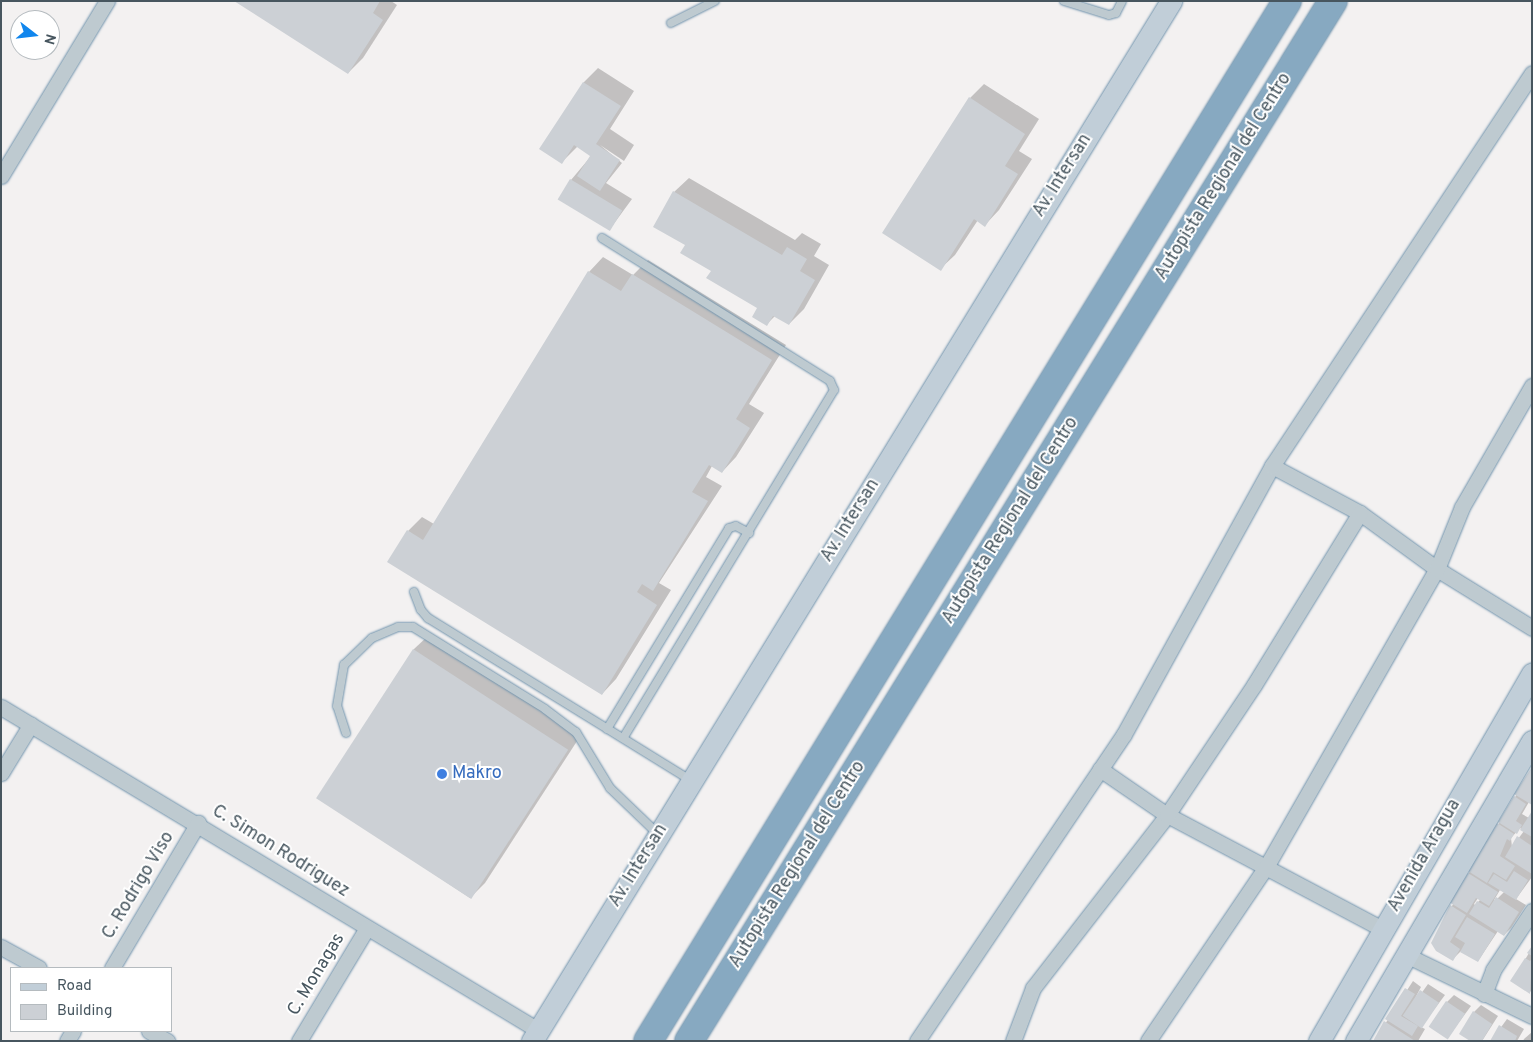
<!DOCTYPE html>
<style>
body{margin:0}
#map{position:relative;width:1533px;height:1042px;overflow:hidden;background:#f3f1f1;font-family:Overpass,sans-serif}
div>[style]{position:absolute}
.shadow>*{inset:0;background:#0003}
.building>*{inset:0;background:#ccd0d5;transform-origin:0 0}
.roads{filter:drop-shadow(0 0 1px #7294ad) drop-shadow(0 0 1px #7294ad)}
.lane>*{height:8px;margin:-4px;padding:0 4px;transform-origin:4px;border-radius:4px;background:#becad0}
.street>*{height:15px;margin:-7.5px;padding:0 7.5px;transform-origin:7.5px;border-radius:7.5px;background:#becad0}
.secondary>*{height:21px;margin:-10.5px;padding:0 10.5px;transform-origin:10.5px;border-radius:10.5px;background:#c1ced8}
.highway>*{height:28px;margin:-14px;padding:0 14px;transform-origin:14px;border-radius:14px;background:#87a9c1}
.dots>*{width:14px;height:14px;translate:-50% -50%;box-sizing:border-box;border:2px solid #fff;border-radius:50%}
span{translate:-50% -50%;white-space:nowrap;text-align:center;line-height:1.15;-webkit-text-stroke:4px #fff;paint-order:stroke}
.street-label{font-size:18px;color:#47565f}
.shop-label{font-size:18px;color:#366cbe}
.left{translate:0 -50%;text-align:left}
.frame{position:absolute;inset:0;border:2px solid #47565f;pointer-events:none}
.legend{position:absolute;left:10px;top:967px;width:162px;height:65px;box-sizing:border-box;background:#fff;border:1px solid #b5bbbf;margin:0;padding:6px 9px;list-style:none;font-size:15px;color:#47565f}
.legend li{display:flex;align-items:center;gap:10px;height:25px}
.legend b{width:25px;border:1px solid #b5bbbf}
.north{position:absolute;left:10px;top:10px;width:50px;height:50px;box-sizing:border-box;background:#fff;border:1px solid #b5bbbf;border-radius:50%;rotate:106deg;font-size:14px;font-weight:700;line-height:20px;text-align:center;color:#47565f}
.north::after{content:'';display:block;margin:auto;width:18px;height:22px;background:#1186ed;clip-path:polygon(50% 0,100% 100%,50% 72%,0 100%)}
</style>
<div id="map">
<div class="shadow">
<div style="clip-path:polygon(237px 1px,391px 1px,397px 5px,363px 58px,348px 73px)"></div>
<div style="clip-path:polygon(598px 68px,634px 91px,610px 129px,634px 145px,624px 161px,600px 145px,622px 163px,606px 183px,632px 199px,610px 229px,571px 180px,592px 155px,578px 146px,562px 162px,541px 149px,584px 82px)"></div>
<div style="clip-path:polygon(984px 84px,1039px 119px,1019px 151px,1032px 159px,999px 210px,985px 225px,978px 220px,955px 255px,940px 269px,970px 98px)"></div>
<div style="clip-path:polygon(689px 178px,795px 240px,802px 233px,821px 244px,814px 256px,829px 265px,804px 309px,789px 324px,775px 316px,767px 324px,759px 307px,686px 245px,674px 192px)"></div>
<div style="clip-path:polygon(603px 257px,633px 275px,648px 260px,786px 345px,749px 404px,764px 413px,736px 457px,722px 472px,712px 466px,706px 477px,722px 486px,659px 583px,671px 590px,616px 679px,602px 694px,408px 531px,422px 517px,434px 524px,589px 272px)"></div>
<div style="clip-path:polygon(429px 635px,581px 735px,485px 883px,470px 898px,318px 797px,414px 649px)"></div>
<div style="clip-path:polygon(evenodd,1517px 794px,1529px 802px,1522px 814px,1529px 818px,1532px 813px,1532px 877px,1516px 899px,1526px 905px,1511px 928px,1504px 935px,1498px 931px,1478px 961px,1461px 951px,1453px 959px,1433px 943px,1469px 873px,1517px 794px,1520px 828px,1524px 831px,1512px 847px,1511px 838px,1520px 828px,1517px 794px,1500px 890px,1504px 892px,1495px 901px,1494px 900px,1500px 890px,1517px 794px,1478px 898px,1481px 899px,1475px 905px,1474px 904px,1478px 898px)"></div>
<div style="clip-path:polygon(1532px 948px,1532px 990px,1530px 992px,1512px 981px)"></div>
<div style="clip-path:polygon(1413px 981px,1421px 987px,1408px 1012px,1428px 984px,1445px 995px,1421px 1027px,1425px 1029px,1418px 1041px,1374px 1041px)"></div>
<div style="clip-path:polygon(1454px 995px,1471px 1006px,1448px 1037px,1447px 1002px)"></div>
<div style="clip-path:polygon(1481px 1005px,1498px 1016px,1482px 1041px,1474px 1012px)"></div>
<div style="clip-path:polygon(1507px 1019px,1524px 1029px,1517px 1041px,1491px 1041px)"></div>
<div style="clip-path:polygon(1532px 1032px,1532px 1041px,1523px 1041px,1524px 1039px)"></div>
</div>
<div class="building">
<div style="clip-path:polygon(234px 1px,380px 1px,373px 13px,383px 20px,348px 74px)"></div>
<div style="clip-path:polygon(583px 82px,621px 106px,596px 144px,620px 160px,600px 191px,577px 176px,590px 156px,574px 145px,562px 164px,539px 149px)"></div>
<div style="clip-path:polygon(969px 97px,1025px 134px,1005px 166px,1018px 174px,985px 227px,974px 219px,941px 271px,882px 233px)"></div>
<div style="left:570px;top:179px;width:61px;height:24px;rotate:31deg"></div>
<div style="clip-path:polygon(673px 191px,782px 255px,787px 247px,807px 259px,800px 271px,815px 280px,789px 325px,773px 316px,767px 326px,752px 317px,757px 308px,706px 278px,711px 271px,680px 253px,685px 245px,653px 227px)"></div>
<div style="clip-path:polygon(588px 271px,621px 291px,632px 274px,772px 360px,736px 419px,750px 428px,722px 473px,709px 465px,692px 492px,708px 501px,653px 591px,642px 584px,637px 592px,657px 605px,602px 695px,387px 562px,407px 530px,423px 540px)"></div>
<div style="left:413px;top:649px;width:185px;height:178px;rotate:33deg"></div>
<div style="clip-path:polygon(1532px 767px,1532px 805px,1514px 794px)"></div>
<div style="clip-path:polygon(1514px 796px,1526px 804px,1516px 821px,1522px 825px,1517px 834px,1498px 822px)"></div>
<div style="clip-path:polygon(1532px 811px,1532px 837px,1520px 830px)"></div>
<div style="clip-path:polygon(1497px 823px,1514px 834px,1510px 841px,1507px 839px,1500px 856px,1515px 866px,1506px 880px,1493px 872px,1487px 883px,1468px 871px)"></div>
<div style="clip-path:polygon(1517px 836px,1532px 846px,1532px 874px,1505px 857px)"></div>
<div style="clip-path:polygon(1514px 871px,1528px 880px,1516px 900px,1488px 883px,1494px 874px,1507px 882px)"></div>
<div style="clip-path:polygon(1468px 873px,1498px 892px,1489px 906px,1476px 898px,1467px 913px,1449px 902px)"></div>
<div style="clip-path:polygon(1496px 897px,1519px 912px,1504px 936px,1469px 914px,1477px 901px,1489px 908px)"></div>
<div style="clip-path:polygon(1450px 905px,1466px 915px,1450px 942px,1460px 949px,1453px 961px,1436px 951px,1431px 943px)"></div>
<div style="clip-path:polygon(1467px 917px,1495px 934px,1478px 962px,1460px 952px,1465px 943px,1455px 937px)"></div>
<div style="clip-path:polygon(1532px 946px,1532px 956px,1527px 953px)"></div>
<div style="clip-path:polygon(1525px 958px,1530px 961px,1532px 959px,1530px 994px,1510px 981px)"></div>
<div style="clip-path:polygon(1405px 988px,1415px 994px,1401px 1016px,1418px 1026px,1412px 1036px,1385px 1019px)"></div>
<div style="left:1420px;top:990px;width:23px;height:31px;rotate:34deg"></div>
<div style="left:1446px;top:1001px;width:23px;height:31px;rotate:34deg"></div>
<div style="clip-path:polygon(1473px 1011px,1492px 1024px,1482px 1041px,1470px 1041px,1459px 1034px)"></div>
<div style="clip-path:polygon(1384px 1021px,1415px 1041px,1373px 1041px)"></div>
<div style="clip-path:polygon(1499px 1025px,1517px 1036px,1515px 1041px,1490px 1041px)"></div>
</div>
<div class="roads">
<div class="lane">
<div style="left:1064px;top:1px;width:47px;rotate:17.3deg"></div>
<div style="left:1109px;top:15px;width:7px;rotate:-16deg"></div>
<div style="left:1116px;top:13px;width:13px;rotate:-63deg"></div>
<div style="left:671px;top:23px;width:49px;rotate:-26.6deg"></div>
<div style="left:602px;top:238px;width:269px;rotate:32.1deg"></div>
<div style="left:830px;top:381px;width:10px;rotate:66deg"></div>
<div style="left:834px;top:390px;width:407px;rotate:121.2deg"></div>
<div style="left:414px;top:592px;width:19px;rotate:69deg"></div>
<div style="left:421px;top:610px;width:11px;rotate:49deg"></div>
<div style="left:428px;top:618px;width:308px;rotate:31.7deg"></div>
<div style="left:607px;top:729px;width:235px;rotate:-58.7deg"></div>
<div style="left:729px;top:528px;width:7px;rotate:-16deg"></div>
<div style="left:736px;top:526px;width:15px;rotate:28deg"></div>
<div style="left:346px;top:733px;width:28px;rotate:-108deg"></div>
<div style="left:337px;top:706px;width:42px;rotate:-80.3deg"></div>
<div style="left:344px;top:665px;width:39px;rotate:-44deg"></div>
<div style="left:372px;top:638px;width:28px;rotate:-23deg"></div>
<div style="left:398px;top:627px;width:15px"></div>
<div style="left:413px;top:627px;width:155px;rotate:31.8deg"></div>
<div style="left:545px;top:709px;width:39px;rotate:37deg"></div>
<div style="left:576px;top:732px;width:66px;rotate:58.7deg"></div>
<div style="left:610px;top:788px;width:65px;rotate:43.8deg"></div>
</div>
<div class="street">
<div style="left:1px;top:176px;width:205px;rotate:-58.8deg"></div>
<div style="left:1272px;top:466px;width:100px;rotate:28.1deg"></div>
<div style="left:1360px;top:513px;width:95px;rotate:36deg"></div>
<div style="left:1437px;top:569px;width:112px;rotate:31.8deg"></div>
<div style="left:1px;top:707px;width:627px;rotate:31.03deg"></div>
<div style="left:1100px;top:769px;width:81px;rotate:34.5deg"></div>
<div style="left:1167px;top:815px;width:243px;rotate:27.9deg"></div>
<div style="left:1px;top:773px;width:57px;rotate:-58.5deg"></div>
<div style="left:1px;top:947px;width:43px;rotate:28.9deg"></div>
<div style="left:1406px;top:955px;width:140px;rotate:25.8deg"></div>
<div style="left:112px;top:968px;width:169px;rotate:-59.3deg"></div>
<div style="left:1484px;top:994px;width:26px;rotate:-69deg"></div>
<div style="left:1493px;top:970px;width:71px;rotate:-56.5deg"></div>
<div style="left:149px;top:1031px;width:21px;rotate:29deg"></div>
<div style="left:67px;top:1041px;width:12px;rotate:-59deg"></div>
<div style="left:299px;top:1041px;width:132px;rotate:-59deg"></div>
<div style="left:917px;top:1041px;width:370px;rotate:-56deg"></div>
<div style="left:1124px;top:734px;width:306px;rotate:-61.1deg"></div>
<div style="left:1272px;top:466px;width:471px;rotate:-56.5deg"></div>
<div style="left:1013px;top:1041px;width:57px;rotate:-69.3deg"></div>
<div style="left:1033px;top:988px;width:219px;rotate:-52.2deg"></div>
<div style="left:1167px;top:815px;width:156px;rotate:-56.2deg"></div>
<div style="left:1254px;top:685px;width:202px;rotate:-58.4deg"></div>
<div style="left:1148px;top:1041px;width:210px;rotate:-55.9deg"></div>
<div style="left:1266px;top:867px;width:344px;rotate:-60.2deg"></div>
<div style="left:1437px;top:569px;width:67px;rotate:-68deg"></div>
<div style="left:1462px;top:507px;width:140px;rotate:-60deg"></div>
</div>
<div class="secondary">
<div style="left:532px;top:1041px;width:1221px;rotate:-58.43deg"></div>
<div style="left:1319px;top:1041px;width:425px;rotate:-59.9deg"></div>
<div style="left:1356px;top:1041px;width:348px;rotate:-59.6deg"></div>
</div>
<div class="highway">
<div style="left:648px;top:1041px;width:1221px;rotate:-58.43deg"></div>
<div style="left:689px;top:1041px;width:1223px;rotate:-58.23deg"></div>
</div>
</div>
<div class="dots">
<div style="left:442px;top:774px;background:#3f7fe0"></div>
</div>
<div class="street-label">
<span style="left:1063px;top:176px;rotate:-58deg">Av. Intersan</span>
<span style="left:1224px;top:177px;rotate:-58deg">Autopista Regional del Centro</span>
<span style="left:851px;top:521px;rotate:-58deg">Av. Intersan</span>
<span style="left:1011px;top:521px;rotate:-58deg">Autopista Regional del Centro</span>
<span style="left:280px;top:852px;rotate:32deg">C. Simon Rodriguez</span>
<span style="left:1425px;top:856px;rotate:-60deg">Avenida Aragua</span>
<span style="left:798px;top:865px;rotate:-58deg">Autopista Regional del Centro</span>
<span style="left:639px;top:866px;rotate:-58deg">Av. Intersan</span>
<span style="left:139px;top:886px;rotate:-59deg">C. Rodrigo Viso</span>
<span style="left:317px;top:975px;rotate:-59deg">C. Monagas</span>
</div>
<div class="shop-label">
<span class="left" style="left:452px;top:774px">Makro</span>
</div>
<div class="frame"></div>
<ul class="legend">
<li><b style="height:6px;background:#c1ced8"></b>Road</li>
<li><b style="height:14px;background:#ccd0d5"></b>Building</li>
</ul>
<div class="north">N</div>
</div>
